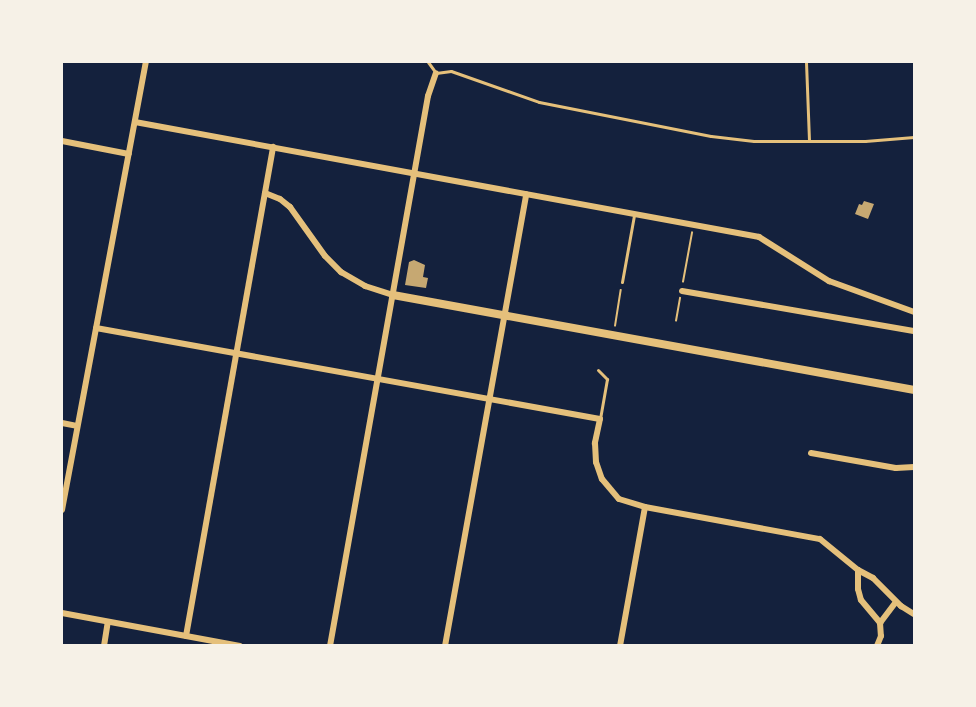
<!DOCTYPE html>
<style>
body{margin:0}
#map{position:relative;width:976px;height:707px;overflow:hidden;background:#14213d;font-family:Inter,sans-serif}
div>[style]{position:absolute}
.building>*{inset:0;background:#c6a872}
.path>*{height:1.5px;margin:-0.75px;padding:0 0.75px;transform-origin:0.75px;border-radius:0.75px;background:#e5c07b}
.service>*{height:3px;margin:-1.5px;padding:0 1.5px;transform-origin:1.5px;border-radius:1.5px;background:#e5c07b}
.minor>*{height:6px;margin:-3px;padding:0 3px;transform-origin:3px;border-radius:3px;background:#e5c07b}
.tertiary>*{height:8px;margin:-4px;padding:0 4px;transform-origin:4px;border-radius:4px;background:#e5c07b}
span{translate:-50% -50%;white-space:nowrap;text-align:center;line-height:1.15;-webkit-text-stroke:6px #f6f1e7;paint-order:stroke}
.frame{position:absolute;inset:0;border:63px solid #f6f1e7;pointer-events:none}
</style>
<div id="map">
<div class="building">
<div style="clip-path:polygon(864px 201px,874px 204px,868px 219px,855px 214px,859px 204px,862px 205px)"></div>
<div style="clip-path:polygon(414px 260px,425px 265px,423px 277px,428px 278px,426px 288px,405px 285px,409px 262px)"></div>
</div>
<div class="path">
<div style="left:683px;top:282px;width:50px;rotate:-79.6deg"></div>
<div style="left:676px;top:321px;width:23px;rotate:-80deg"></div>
<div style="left:615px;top:326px;width:36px;rotate:-81deg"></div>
</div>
<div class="service">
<div style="left:428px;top:62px;width:14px;rotate:54deg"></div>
<div style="left:436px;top:73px;width:15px;rotate:-8deg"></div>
<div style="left:451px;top:71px;width:93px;rotate:19.4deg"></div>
<div style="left:539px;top:102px;width:175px;rotate:11.2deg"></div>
<div style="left:711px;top:136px;width:43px;rotate:6.6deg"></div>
<div style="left:754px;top:141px;width:111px"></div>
<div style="left:865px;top:141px;width:49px;rotate:-4.7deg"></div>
<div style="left:806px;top:62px;width:78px;rotate:87.8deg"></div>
<div style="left:622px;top:282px;width:68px;rotate:-79.8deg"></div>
<div style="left:598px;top:370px;width:13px;rotate:45deg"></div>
<div style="left:607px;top:379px;width:40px;rotate:100deg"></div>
</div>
<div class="minor">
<div style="left:135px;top:122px;width:635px;rotate:10.44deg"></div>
<div style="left:759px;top:237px;width:83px;rotate:32.2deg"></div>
<div style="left:829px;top:281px;width:90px;rotate:20deg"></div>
<div style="left:62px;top:141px;width:68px;rotate:11deg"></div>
<div style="left:265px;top:193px;width:16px;rotate:22deg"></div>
<div style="left:280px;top:199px;width:13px;rotate:39deg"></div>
<div style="left:290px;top:207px;width:60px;rotate:54.5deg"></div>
<div style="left:325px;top:256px;width:23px;rotate:45deg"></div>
<div style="left:341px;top:272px;width:28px;rotate:30deg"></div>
<div style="left:365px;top:286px;width:29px;rotate:18deg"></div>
<div style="left:682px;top:291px;width:235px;rotate:9.8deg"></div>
<div style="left:96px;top:328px;width:512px;rotate:10.23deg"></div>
<div style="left:600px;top:419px;width:25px;rotate:102deg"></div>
<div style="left:595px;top:443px;width:19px;rotate:87deg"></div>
<div style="left:596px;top:462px;width:18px;rotate:71deg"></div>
<div style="left:602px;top:479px;width:26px;rotate:50deg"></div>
<div style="left:619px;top:499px;width:27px;rotate:17deg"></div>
<div style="left:645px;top:507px;width:178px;rotate:10.4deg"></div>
<div style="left:820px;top:539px;width:49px;rotate:39.2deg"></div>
<div style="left:858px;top:570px;width:17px;rotate:28deg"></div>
<div style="left:873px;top:578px;width:40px;rotate:45deg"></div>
<div style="left:901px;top:606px;width:15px;rotate:32deg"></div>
<div style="left:62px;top:423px;width:15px;rotate:11deg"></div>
<div style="left:811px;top:453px;width:86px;rotate:10deg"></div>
<div style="left:896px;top:468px;width:18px;rotate:-3deg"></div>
<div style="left:62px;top:510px;width:456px;rotate:-79.4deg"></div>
<div style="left:858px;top:570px;width:19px;rotate:90deg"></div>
<div style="left:858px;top:589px;width:11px;rotate:75deg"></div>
<div style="left:861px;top:600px;width:30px;rotate:50deg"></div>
<div style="left:880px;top:623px;width:13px;rotate:86deg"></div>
<div style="left:881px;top:636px;width:11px;rotate:112deg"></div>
<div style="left:62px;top:613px;width:181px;rotate:10.5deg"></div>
<div style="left:880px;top:623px;width:26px;rotate:-53deg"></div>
<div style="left:186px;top:636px;width:497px;rotate:-79.9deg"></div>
<div style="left:104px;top:646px;width:24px;rotate:-81deg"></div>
<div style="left:330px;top:646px;width:559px;rotate:-79.9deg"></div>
<div style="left:428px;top:96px;width:24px;rotate:-71deg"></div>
<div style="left:445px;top:646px;width:459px;rotate:-79.8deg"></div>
<div style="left:620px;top:646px;width:141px;rotate:-79.8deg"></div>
</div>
<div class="tertiary">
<div style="left:393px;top:295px;width:530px;rotate:10.33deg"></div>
</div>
<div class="frame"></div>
</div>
